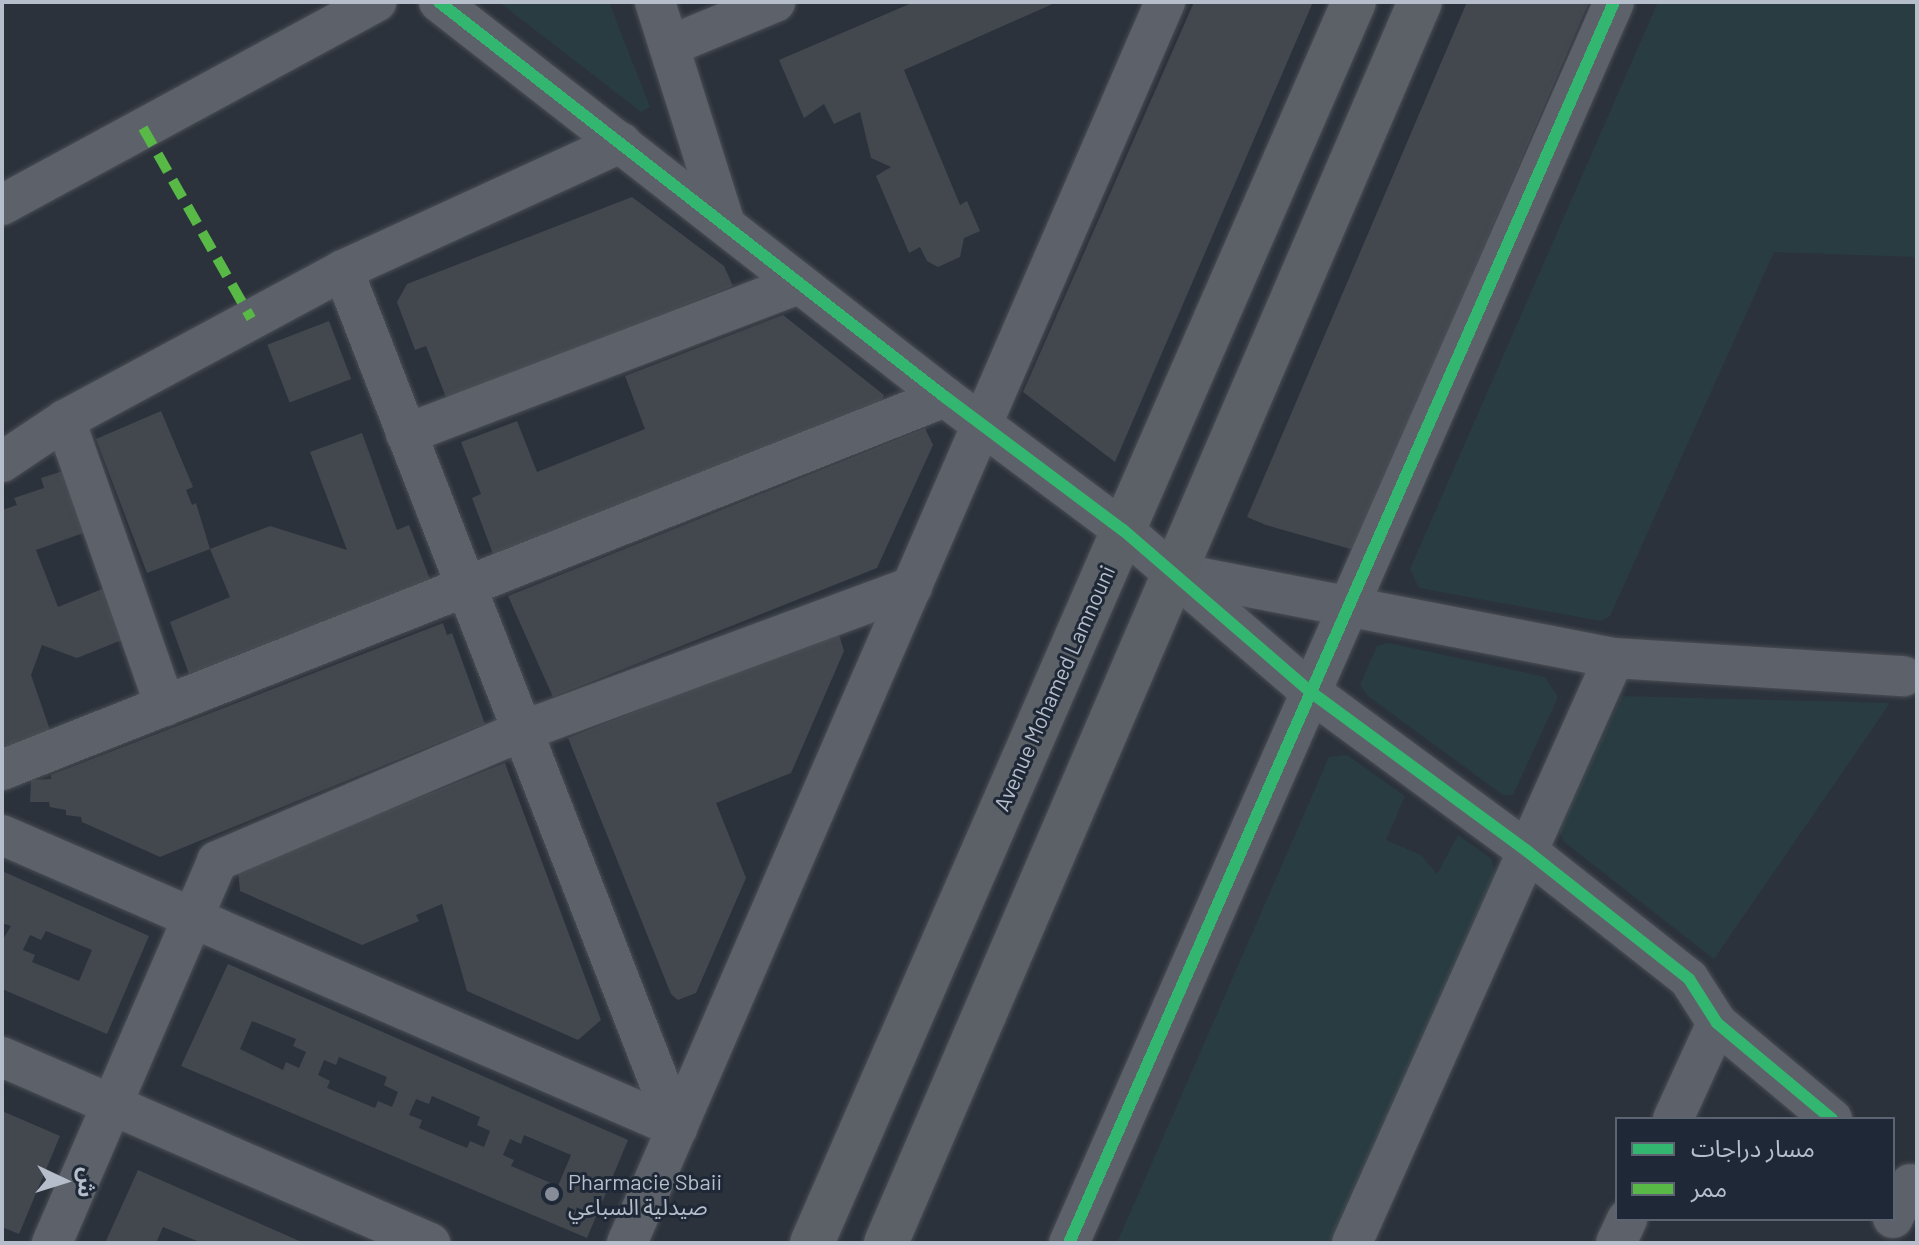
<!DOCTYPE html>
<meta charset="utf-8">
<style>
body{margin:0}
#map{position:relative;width:1919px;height:1245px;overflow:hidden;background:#2c323b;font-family:Barlow,"Noto Sans Arabic",sans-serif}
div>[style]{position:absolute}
.green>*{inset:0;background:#293c41}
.building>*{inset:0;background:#43484f;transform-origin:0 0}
.roads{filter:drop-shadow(0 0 2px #4a4e55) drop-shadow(0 0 2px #4a4e55)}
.street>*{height:40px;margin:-20px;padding:0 20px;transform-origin:20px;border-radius:20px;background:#5d6169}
.secondary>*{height:44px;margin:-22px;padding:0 22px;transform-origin:22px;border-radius:22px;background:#5c6067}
.quiet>*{height:10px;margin-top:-5px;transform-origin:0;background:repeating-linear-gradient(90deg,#58b947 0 20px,transparent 0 30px)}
.cycleway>*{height:12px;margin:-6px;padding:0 6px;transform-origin:6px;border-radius:6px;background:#33b770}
.dots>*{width:22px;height:22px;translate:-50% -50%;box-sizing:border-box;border:4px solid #1f2836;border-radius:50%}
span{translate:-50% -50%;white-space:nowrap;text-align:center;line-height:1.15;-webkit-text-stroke:6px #1f2836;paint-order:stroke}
.street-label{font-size:22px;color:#b7becb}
.poi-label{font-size:22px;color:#b7becb}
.left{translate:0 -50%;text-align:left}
.frame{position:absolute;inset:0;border:4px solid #b7becb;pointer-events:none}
.legend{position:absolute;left:1615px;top:1117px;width:280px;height:104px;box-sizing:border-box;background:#1f2836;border:2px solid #5c6472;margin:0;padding:10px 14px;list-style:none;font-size:24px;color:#b7becb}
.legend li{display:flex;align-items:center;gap:16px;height:40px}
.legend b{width:40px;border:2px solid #5c6472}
.north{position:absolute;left:24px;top:1141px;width:80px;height:80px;-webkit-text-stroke:6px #1f2836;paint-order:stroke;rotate:94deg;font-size:22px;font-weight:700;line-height:32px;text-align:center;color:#b7becb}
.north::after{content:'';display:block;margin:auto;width:28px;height:36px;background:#b7becb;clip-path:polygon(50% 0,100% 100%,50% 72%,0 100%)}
</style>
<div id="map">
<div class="green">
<div style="clip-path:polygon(499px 2px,609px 2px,650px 107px,641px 112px)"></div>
<div style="clip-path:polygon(1658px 2px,1917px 2px,1917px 257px,1774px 252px,1610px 616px,1601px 621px,1419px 588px,1410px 569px)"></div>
<div style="clip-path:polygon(1389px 643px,1545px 677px,1558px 697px,1513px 795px,1503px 795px,1368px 696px,1360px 685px,1377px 646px)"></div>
<div style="clip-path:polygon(1622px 696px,1890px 703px,1714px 959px,1563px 841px,1559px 830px)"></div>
<div style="clip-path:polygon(1347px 755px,1405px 796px,1386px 840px,1421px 855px,1437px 874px,1458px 835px,1491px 858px,1495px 873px,1329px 1243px,1117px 1243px,1329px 757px)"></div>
</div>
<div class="building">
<div style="clip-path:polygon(914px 2px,1057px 2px,904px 70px,960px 205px,967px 201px,980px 231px,964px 238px,960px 257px,938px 267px,927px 261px,920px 247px,909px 253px,876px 176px,891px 167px,871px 158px,860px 112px,834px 124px,824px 104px,804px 118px,779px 60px)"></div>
<div style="clip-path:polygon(1194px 2px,1313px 2px,1115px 462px,1023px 392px)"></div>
<div style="clip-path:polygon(1467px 2px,1589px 2px,1354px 550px,1266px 525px,1247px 517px)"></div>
<div style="clip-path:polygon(632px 197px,724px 266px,733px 286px,447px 400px,426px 346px,415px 350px,397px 302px,407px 284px)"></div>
<div style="clip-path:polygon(783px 315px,884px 395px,882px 401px,493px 554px,472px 498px,481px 494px,461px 442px,517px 421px,537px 472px,645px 429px,625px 376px)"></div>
<div style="left:329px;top:321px;width:62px;height:66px;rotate:69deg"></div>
<div style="clip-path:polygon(161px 411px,193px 487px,186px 490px,192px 505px,196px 503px,210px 549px,147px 573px,96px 439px)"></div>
<div style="clip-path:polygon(925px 428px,933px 445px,877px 568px,553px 697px,508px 596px)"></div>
<div style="clip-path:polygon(362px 433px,397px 530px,409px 525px,430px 579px,189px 674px,170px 622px,230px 597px,210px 549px,270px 526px,347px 550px,310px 452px)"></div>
<div style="clip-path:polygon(63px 471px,86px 532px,36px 550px,58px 607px,107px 587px,127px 638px,77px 658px,42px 645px,31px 675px,50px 730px,2px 750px,2px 510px,17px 505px,14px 498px,44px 488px,41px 478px)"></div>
<div style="clip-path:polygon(443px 623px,447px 635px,452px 633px,485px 724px,160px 857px,82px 822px,81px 817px,66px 815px,66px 810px,50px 807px,49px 802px,30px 802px,31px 780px,51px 779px,51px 775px)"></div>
<div style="clip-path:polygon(838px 631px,844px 651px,791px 773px,716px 803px,746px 878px,696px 993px,678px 1000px,671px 994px,568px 738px)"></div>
<div style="clip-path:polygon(505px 763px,601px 1020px,578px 1040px,467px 991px,442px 904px,416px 915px,419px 921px,362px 945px,240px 891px,238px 870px)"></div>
<div style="clip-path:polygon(evenodd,2px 871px,149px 936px,107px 1034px,2px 989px,2px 941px,11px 926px,2px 923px,2px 871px,46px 931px,92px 950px,79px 981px,32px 962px,35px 955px,23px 950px,30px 935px,41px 940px,46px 931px)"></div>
<div style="clip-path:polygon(evenodd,228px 964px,628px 1140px,587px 1238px,181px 1066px,228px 964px,252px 1021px,296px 1039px,293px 1046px,306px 1052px,299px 1068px,286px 1062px,283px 1070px,240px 1049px,252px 1021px,228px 964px,339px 1057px,387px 1077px,384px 1085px,398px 1092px,392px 1107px,378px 1101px,375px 1108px,327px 1088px,330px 1081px,318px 1075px,324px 1060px,336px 1065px,339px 1057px,228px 964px,432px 1096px,480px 1117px,477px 1125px,490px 1131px,484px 1147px,470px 1141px,467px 1148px,419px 1128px,422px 1120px,409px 1115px,416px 1099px,429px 1104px,432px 1096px,228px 964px,524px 1135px,571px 1155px,558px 1186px,511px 1166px,514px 1160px,503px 1155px,510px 1139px,521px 1144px,524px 1135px)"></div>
<div style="clip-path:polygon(2px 1111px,60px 1136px,19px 1234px,2px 1227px)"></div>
<div style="clip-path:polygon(138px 1170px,304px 1243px,202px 1243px,163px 1227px,156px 1243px,105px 1243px)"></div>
</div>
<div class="roads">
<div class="street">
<div style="left:439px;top:2px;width:642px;rotate:37.98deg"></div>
<div style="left:945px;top:397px;width:222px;rotate:36.8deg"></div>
<div style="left:1123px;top:530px;width:250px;rotate:40.8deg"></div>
<div style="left:1312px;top:693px;width:267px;rotate:36.3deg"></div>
<div style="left:1527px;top:851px;width:206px;rotate:38.3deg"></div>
<div style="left:1689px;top:979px;width:52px;rotate:57.5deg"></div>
<div style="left:1717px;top:1023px;width:150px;rotate:39.9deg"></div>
<div style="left:655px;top:2px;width:233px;rotate:72.5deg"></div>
<div style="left:669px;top:46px;width:115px;rotate:-22.5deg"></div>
<div style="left:2px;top:205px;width:426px;rotate:-28.5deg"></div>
<div style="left:343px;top:270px;width:921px;rotate:68.73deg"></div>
<div style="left:65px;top:420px;width:303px;rotate:70.7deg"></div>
<div style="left:406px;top:434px;width:421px;rotate:-20.9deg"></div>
<div style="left:2px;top:462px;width:76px;rotate:-33.7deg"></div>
<div style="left:65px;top:420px;width:316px;rotate:-28.3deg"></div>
<div style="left:343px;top:270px;width:306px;rotate:-24.6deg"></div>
<div style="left:1176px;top:573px;width:446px;rotate:11deg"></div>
<div style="left:1614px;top:658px;width:290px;rotate:3.6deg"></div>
<div style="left:2px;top:770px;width:1014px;rotate:-21.58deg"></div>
<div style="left:2px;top:835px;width:736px;rotate:23.46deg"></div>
<div style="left:2px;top:1057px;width:467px;rotate:23.5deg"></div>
<div style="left:1673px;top:1119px;width:106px;rotate:-65.4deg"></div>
<div style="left:1893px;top:1218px;width:38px;rotate:-63deg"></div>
<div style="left:52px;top:1243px;width:416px;rotate:-66.6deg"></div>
<div style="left:217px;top:861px;width:332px;rotate:-23.1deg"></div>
<div style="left:522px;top:731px;width:416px;rotate:-20.3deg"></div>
<div style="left:627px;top:1243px;width:1353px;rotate:-66.56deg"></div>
<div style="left:1069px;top:1243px;width:1355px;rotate:-66.29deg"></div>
<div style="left:1352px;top:1243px;width:641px;rotate:-65.87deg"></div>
<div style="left:1616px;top:1243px;width:26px;rotate:-65deg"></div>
</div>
<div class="secondary">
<div style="left:812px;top:1243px;width:1354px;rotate:-66.41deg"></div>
<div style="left:886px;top:1243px;width:1351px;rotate:-66.72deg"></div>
</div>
</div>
<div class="quiet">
<div style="left:143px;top:128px;width:219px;rotate:60.4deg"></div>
</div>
<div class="cycleway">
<div style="left:439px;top:2px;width:642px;rotate:37.98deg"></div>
<div style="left:945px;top:397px;width:222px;rotate:36.8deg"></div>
<div style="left:1123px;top:530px;width:250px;rotate:40.8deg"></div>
<div style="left:1312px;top:693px;width:267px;rotate:36.3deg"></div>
<div style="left:1527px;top:851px;width:206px;rotate:38.3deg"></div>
<div style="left:1689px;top:979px;width:52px;rotate:57.5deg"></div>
<div style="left:1717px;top:1023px;width:150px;rotate:39.9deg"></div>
<div style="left:1069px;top:1243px;width:1355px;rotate:-66.29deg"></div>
</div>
<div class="dots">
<div style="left:552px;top:1194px;background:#868d99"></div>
</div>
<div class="street-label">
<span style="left:1054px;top:688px;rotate:-66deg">Avenue Mohamed Lamnouni</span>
</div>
<div class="poi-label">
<span class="left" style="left:568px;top:1194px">Pharmacie Sbaii<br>صيدلية السباعي</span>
</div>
<div class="frame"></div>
<ul class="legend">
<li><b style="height:10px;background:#33b770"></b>مسار دراجات</li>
<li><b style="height:10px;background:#58b947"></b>ممر</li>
</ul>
<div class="north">ش</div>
</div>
